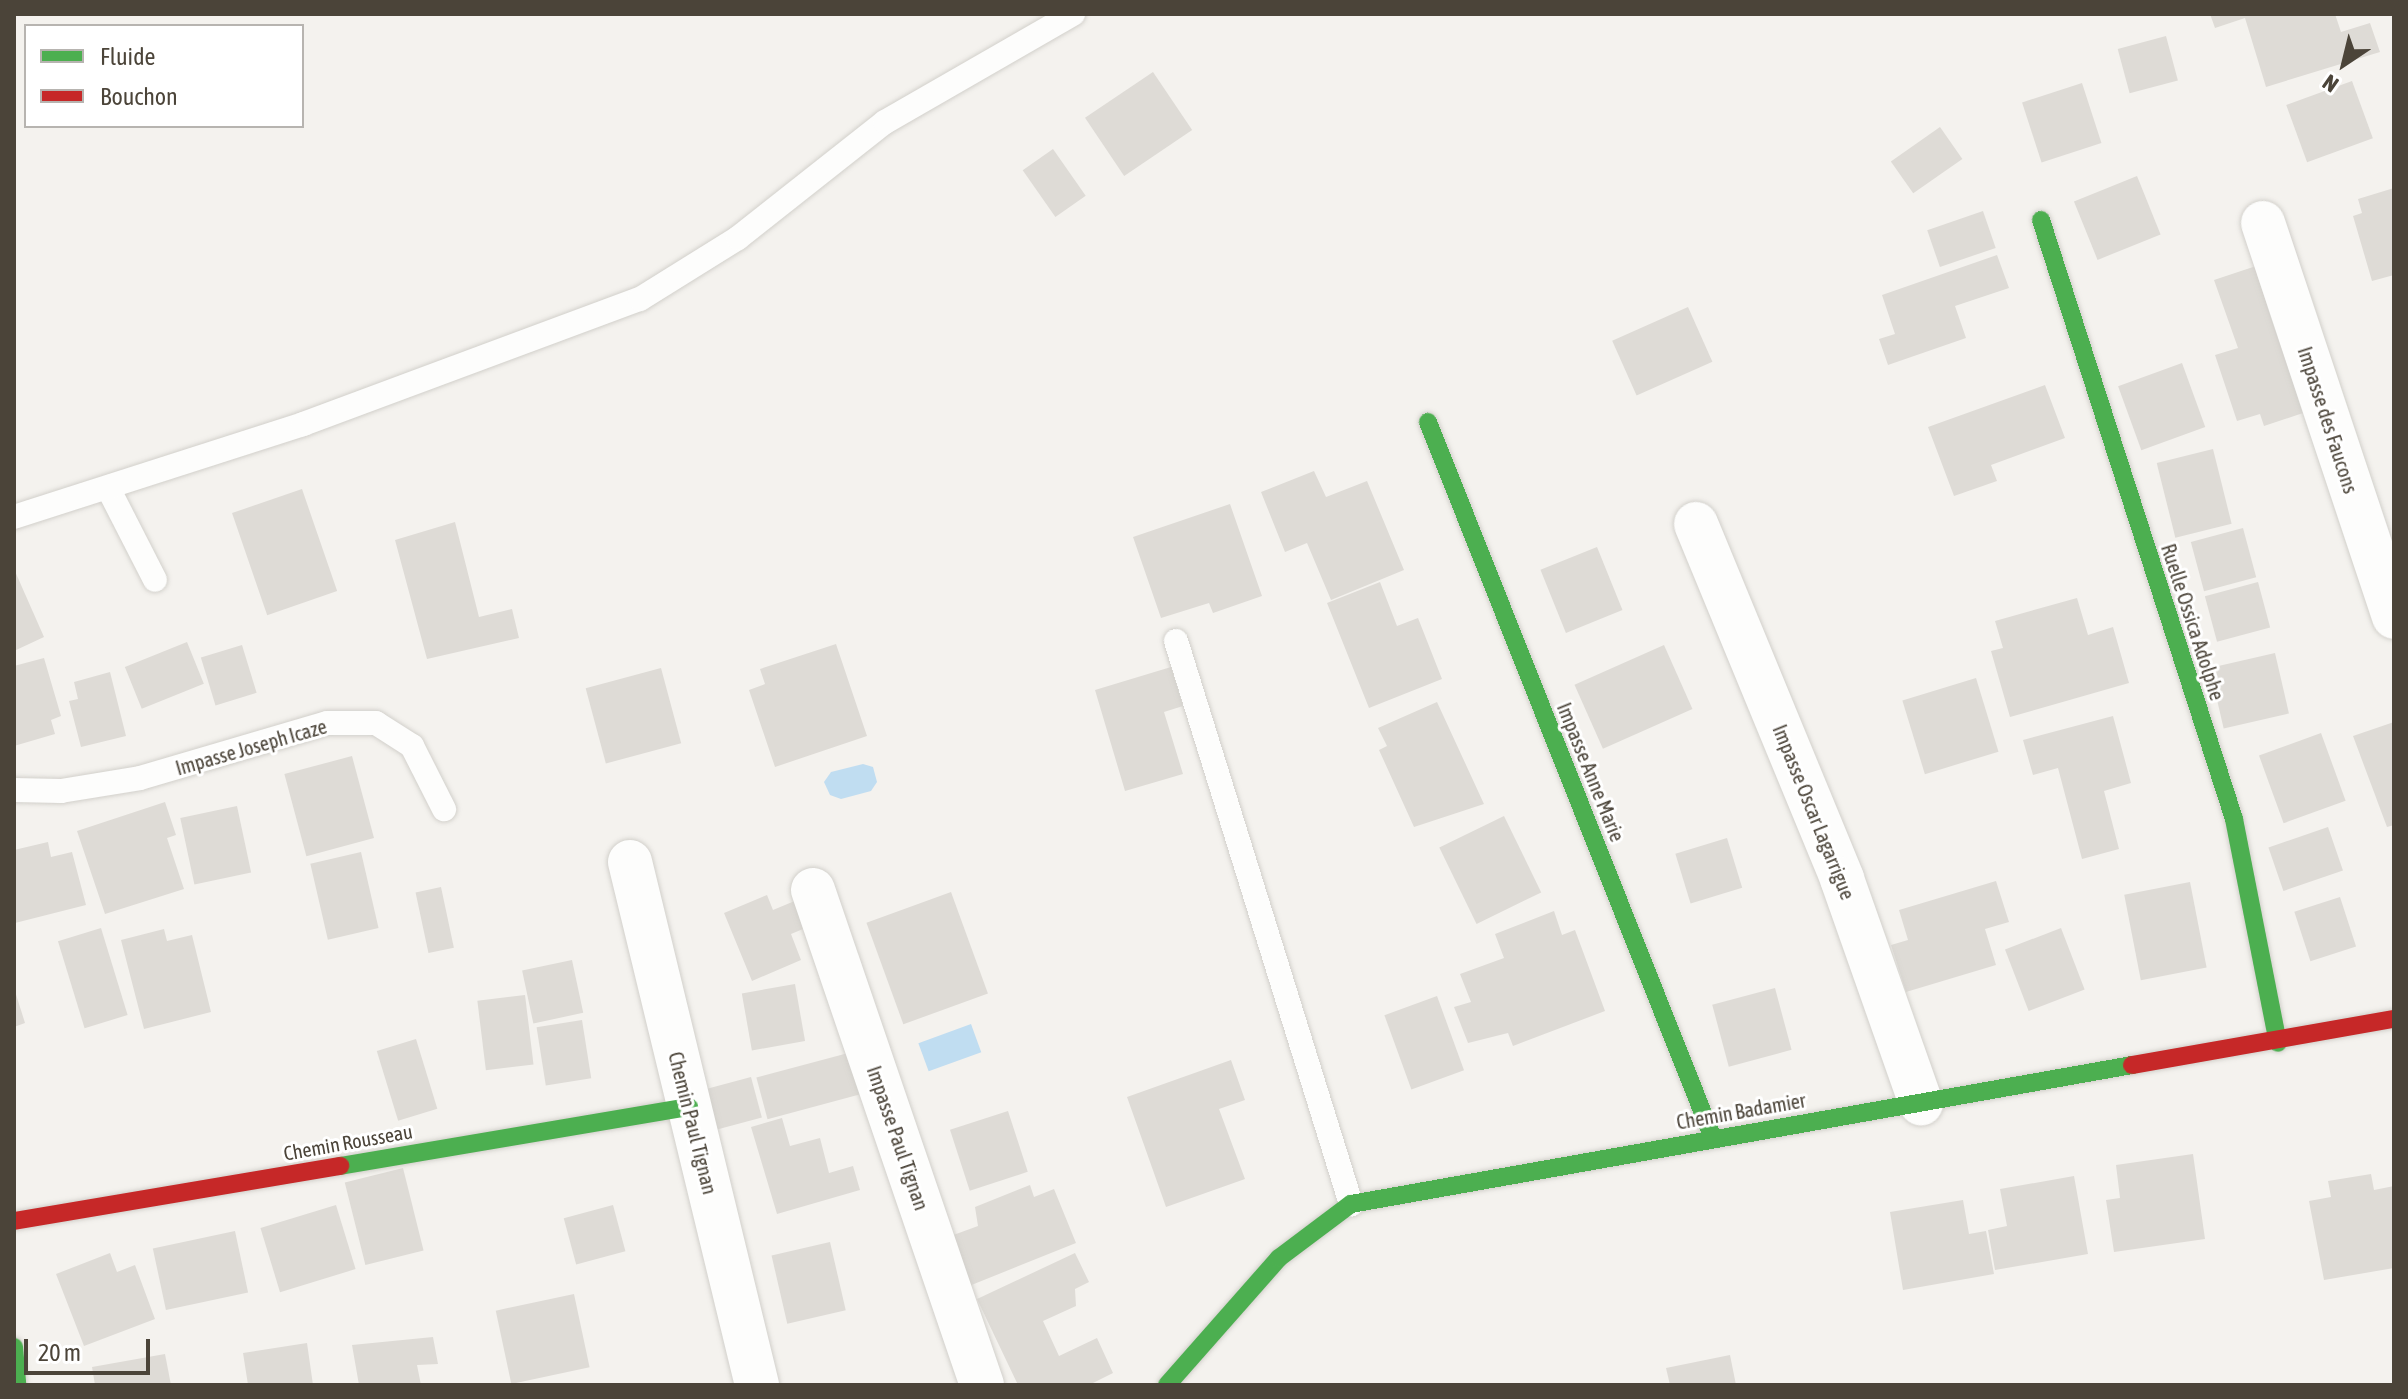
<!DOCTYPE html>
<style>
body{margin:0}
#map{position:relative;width:2408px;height:1399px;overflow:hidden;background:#f4f2ee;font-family:"Asap Condensed",sans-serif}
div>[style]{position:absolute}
.water>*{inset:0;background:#c0ddf1;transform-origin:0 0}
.building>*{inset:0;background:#dedbd6;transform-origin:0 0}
.roads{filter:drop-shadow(0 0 2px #d2d0cb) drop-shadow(0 0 2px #d2d0cb)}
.lane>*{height:24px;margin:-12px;padding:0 12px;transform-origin:12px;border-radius:12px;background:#fdfdfc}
.street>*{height:44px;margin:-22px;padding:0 22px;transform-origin:22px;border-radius:22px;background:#fdfdfc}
.fast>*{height:18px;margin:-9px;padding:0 9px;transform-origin:9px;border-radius:9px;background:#4caf50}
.jam>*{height:18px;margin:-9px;padding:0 9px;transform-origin:9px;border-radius:9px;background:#c62828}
span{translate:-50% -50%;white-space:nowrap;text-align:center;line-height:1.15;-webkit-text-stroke:6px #fff;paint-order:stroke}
.street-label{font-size:20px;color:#4b4439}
.frame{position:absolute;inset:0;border:16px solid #4b4439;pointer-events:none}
.legend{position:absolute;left:24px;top:24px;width:280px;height:104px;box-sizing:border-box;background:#fff;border:2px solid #b7b4b0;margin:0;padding:10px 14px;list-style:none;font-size:24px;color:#4b4439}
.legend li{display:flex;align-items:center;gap:16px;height:40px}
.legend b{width:40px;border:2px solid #b7b4b0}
.north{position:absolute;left:2304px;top:24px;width:80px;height:80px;-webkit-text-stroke:6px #fff;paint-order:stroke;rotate:215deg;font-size:22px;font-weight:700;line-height:32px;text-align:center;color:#4b4439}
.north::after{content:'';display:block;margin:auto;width:28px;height:36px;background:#4b4439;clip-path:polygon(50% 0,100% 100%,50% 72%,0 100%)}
.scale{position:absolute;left:24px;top:1339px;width:126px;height:36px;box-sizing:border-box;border:4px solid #4b4439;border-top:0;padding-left:10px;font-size:24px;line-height:28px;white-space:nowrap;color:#4b4439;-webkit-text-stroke:6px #fff;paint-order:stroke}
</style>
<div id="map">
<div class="water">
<div style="clip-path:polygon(863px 764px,873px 767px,877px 782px,871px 791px,841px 799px,830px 795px,824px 782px,831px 772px)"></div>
<div style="left:971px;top:1024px;width:30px;height:56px;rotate:70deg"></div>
</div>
<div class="building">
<div style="clip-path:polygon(2210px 14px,2335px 14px,2341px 32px,2370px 23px,2380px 52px,2266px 87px,2245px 18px,2215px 28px)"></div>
<div style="left:2166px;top:36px;width:46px;height:50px;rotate:75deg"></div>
<div style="left:1153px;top:72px;width:70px;height:82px;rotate:56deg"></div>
<div style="left:2352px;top:81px;width:61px;height:70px;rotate:70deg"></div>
<div style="left:2082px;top:83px;width:63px;height:63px;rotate:72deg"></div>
<div style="left:1940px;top:127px;width:39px;height:60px;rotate:55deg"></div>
<div style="left:1053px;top:149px;width:57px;height:37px;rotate:55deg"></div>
<div style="left:2137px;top:176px;width:63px;height:68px;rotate:68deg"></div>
<div style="clip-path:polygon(2394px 188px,2394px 275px,2372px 281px,2353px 216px,2362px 213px,2358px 199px)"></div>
<div style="left:1983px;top:211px;width:39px;height:59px;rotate:71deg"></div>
<div style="clip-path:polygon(1997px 255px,2009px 288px,1955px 306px,1966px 338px,1888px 365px,1879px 339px,1895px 334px,1882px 295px)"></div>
<div style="clip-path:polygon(2262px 264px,2312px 410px,2264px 426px,2260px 414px,2237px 421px,2215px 355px,2238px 348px,2214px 280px)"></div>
<div style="left:1688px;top:307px;width:60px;height:83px;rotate:66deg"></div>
<div style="left:2182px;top:363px;width:68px;height:68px;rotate:70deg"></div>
<div style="clip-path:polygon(2045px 385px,2065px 438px,1991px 465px,1997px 481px,1954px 496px,1928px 427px)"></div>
<div style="left:2213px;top:449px;width:77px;height:58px;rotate:76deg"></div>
<div style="clip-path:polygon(1314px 471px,1326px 497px,1367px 481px,1404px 570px,1331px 600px,1307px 543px,1285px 552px,1261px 492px)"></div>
<div style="left:302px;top:489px;width:108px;height:74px;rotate:71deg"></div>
<div style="clip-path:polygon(1230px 504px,1262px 596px,1213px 613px,1209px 603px,1161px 618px,1133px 537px)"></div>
<div style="clip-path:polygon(455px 522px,479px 617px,512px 609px,519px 638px,427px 659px,395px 540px)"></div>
<div style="left:2243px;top:528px;width:51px;height:54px;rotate:75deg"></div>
<div style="left:1597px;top:547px;width:68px;height:61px;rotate:68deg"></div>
<div style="clip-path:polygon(14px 569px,44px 637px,14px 651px)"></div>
<div style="clip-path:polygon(1380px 582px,1397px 626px,1418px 618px,1442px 679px,1369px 708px,1327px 603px)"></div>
<div style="left:2258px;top:582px;width:47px;height:55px;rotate:75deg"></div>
<div style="clip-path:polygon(2077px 598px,2088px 635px,2113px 627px,2129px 683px,2010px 717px,1991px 651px,2003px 648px,1995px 621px)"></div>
<div style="left:187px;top:642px;width:45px;height:67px;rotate:68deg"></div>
<div style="clip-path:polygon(836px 644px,867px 736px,775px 767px,749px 690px,765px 684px,760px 669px)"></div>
<div style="left:242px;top:645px;width:50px;height:43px;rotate:73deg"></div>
<div style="left:1664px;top:645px;width:70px;height:98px;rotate:66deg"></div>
<div style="left:2275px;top:653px;width:62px;height:67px;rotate:77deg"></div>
<div style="clip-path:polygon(44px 658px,61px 716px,51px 720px,55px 734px,14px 746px,14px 666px)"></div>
<div style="clip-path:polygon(1171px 667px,1183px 706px,1164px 712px,1183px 774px,1125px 791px,1095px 690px)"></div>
<div style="left:661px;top:668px;width:78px;height:78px;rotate:75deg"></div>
<div style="clip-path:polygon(110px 672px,126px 736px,81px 747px,69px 701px,78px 699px,74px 682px)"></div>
<div style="left:1976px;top:678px;width:77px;height:77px;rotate:73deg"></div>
<div style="clip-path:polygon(1437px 702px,1484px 804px,1414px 827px,1379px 750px,1387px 746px,1378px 728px)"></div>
<div style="clip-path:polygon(2113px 716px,2131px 783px,2104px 791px,2119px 849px,2082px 859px,2058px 768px,2033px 775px,2023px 740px)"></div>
<div style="clip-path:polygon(2394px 722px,2394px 825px,2387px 827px,2353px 736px)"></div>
<div style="left:2321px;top:733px;width:72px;height:66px;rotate:70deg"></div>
<div style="left:352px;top:756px;width:85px;height:70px;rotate:75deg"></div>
<div style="clip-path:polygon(165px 802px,176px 835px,167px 838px,184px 889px,105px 914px,77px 831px)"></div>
<div style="left:237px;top:806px;width:68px;height:58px;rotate:78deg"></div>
<div style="left:1504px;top:816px;width:85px;height:72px;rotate:64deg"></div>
<div style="left:2328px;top:827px;width:46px;height:63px;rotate:71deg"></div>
<div style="left:1727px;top:838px;width:52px;height:54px;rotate:73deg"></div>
<div style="clip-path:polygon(48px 842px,51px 857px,72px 852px,86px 905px,15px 923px,14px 850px)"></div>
<div style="left:361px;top:852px;width:78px;height:52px;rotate:77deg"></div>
<div style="clip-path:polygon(1996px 881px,2009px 922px,1985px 929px,1996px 965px,1906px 992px,1891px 945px,1908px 940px,1899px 910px)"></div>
<div style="left:2190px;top:882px;width:87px;height:67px;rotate:79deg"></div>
<div style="left:441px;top:887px;width:62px;height:26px;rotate:78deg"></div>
<div style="left:951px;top:892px;width:108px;height:90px;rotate:70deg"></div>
<div style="clip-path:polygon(767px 895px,773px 910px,797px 900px,808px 927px,791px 934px,801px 960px,752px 981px,724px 913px)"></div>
<div style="left:2340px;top:897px;width:52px;height:48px;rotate:72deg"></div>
<div style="clip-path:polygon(1554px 911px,1562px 935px,1575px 930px,1605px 1011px,1513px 1046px,1508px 1033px,1468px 1043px,1454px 1007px,1471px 1002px,1460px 974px,1504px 958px,1495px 934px)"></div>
<div style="left:101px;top:928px;width:91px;height:45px;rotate:73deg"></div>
<div style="left:2061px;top:928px;width:66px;height:60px;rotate:69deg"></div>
<div style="clip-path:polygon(164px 929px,167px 941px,192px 935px,211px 1012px,144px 1029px,121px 940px)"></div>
<div style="left:572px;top:960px;width:54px;height:51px;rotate:78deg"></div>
<div style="left:795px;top:984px;width:58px;height:54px;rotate:80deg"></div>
<div style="clip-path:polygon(14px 988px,25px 1023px,14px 1027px)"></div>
<div style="left:1775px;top:988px;width:64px;height:65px;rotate:75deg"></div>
<div style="left:525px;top:995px;width:70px;height:48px;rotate:83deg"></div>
<div style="left:1437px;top:996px;width:79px;height:56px;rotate:70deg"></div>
<div style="left:582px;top:1020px;width:59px;height:46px;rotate:81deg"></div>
<div style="left:416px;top:1039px;width:73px;height:41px;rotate:73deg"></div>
<div style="left:852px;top:1052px;width:43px;height:99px;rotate:75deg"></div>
<div style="clip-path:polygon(1231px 1060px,1245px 1100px,1219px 1109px,1245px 1179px,1166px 1207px,1127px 1097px)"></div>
<div style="left:751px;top:1077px;width:42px;height:56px;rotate:75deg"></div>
<div style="left:1008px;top:1111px;width:64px;height:61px;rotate:72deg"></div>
<div style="clip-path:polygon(782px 1118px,790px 1146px,820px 1138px,829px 1173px,853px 1166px,860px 1190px,777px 1214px,751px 1127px)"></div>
<div style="clip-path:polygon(2193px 1154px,2205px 1239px,2114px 1252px,2106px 1200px,2120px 1198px,2116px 1165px)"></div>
<div style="left:403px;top:1168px;width:85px;height:60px;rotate:76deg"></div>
<div style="clip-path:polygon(2371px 1174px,2374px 1190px,2394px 1186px,2394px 1268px,2324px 1280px,2309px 1201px,2331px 1197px,2328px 1181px)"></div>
<div style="clip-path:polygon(2074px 1176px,2088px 1254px,1995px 1270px,1988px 1230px,2007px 1226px,2000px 1189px)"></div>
<div style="clip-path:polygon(1030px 1185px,1034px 1197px,1054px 1189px,1076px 1243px,969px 1286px,948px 1237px,978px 1226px,975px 1207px)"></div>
<div style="clip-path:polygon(1963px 1200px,1969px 1234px,1986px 1231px,1994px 1274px,1903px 1290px,1890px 1212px)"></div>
<div style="left:336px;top:1205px;width:67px;height:79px;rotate:73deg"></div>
<div style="left:613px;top:1205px;width:48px;height:51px;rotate:75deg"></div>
<div style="left:235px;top:1231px;width:63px;height:84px;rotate:78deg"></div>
<div style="left:830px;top:1242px;width:70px;height:60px;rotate:77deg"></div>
<div style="clip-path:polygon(110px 1253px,117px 1272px,135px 1265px,155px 1319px,84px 1346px,56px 1274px)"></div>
<div style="clip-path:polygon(1075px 1253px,1089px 1282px,1075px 1289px,1076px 1306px,1043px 1321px,1059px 1356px,1097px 1338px,1113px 1373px,1089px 1385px,1018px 1385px,977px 1299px)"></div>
<div style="left:574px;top:1294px;width:75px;height:80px;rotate:78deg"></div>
<div style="clip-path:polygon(433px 1337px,438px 1364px,417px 1365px,421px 1385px,359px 1385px,352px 1345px)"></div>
<div style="clip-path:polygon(307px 1343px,313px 1385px,248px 1385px,243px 1353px)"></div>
<div style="clip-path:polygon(165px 1354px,171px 1385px,95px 1385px,92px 1367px)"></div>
<div style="clip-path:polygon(1730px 1355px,1736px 1385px,1670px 1385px,1666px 1368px)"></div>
</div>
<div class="roads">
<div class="lane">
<div style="left:108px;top:488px;width:103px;rotate:62.9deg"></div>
<div style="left:14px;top:517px;width:304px;rotate:-17.8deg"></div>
<div style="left:303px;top:424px;width:359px;rotate:-20.4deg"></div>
<div style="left:640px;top:299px;width:115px;rotate:-31.9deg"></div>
<div style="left:738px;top:238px;width:187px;rotate:-38.3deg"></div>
<div style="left:885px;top:122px;width:217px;rotate:-29.9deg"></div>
<div style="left:1176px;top:641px;width:590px;rotate:72.73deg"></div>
<div style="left:14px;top:790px;width:47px;rotate:1.2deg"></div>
<div style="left:61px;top:791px;width:80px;rotate:-9.3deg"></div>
<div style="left:140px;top:778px;width:195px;rotate:-16.4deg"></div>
<div style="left:327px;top:723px;width:49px"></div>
<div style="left:376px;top:723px;width:43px;rotate:32.6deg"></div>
<div style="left:412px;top:746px;width:71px;rotate:63.1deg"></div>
</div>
<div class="street">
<div style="left:2263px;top:223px;width:415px;rotate:71.6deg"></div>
<div style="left:1696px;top:524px;width:384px;rotate:67.6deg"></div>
<div style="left:1842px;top:879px;width:238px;rotate:70.6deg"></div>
<div style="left:630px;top:862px;width:538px;rotate:76.35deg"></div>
<div style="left:813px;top:890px;width:523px;rotate:71.15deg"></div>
</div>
<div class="fast">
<div style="left:2041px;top:220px;width:629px;rotate:72.14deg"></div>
<div style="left:2234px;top:819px;width:228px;rotate:78.9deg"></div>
<div style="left:1428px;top:422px;width:771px;rotate:68.3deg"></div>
<div style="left:340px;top:1166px;width:354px;rotate:-9.6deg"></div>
<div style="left:14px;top:1347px;width:38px;rotate:85deg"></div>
<div style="left:1167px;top:1385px;width:169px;rotate:-48.6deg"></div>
<div style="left:1279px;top:1258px;width:90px;rotate:-36.9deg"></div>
<div style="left:1351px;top:1204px;width:793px;rotate:-10.09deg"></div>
</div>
<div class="jam">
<div style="left:2132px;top:1065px;width:266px;rotate:-10deg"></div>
<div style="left:14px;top:1221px;width:331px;rotate:-9.6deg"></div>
</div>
</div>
<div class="street-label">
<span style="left:2328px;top:420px;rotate:72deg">Impasse des Faucons</span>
<span style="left:2193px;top:622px;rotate:72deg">Ruelle Ossica Adolphe</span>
<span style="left:251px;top:747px;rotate:-16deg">Impasse Joseph Icaze</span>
<span style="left:1591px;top:772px;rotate:68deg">Impasse Anne Marie</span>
<span style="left:1814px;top:812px;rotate:68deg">Impasse Oscar Lagarrigue</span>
<span style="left:1741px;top:1111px;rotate:-10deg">Chemin Badamier</span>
<span style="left:693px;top:1123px;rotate:76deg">Chemin Paul Tignan</span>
<span style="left:898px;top:1138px;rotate:71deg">Impasse Paul Tignan</span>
<span style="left:348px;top:1142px;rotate:-10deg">Chemin Rousseau</span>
</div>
<div class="frame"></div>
<ul class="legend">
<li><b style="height:10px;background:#4caf50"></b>Fluide</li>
<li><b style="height:10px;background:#c62828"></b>Bouchon</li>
</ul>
<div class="north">N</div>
<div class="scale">20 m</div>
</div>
